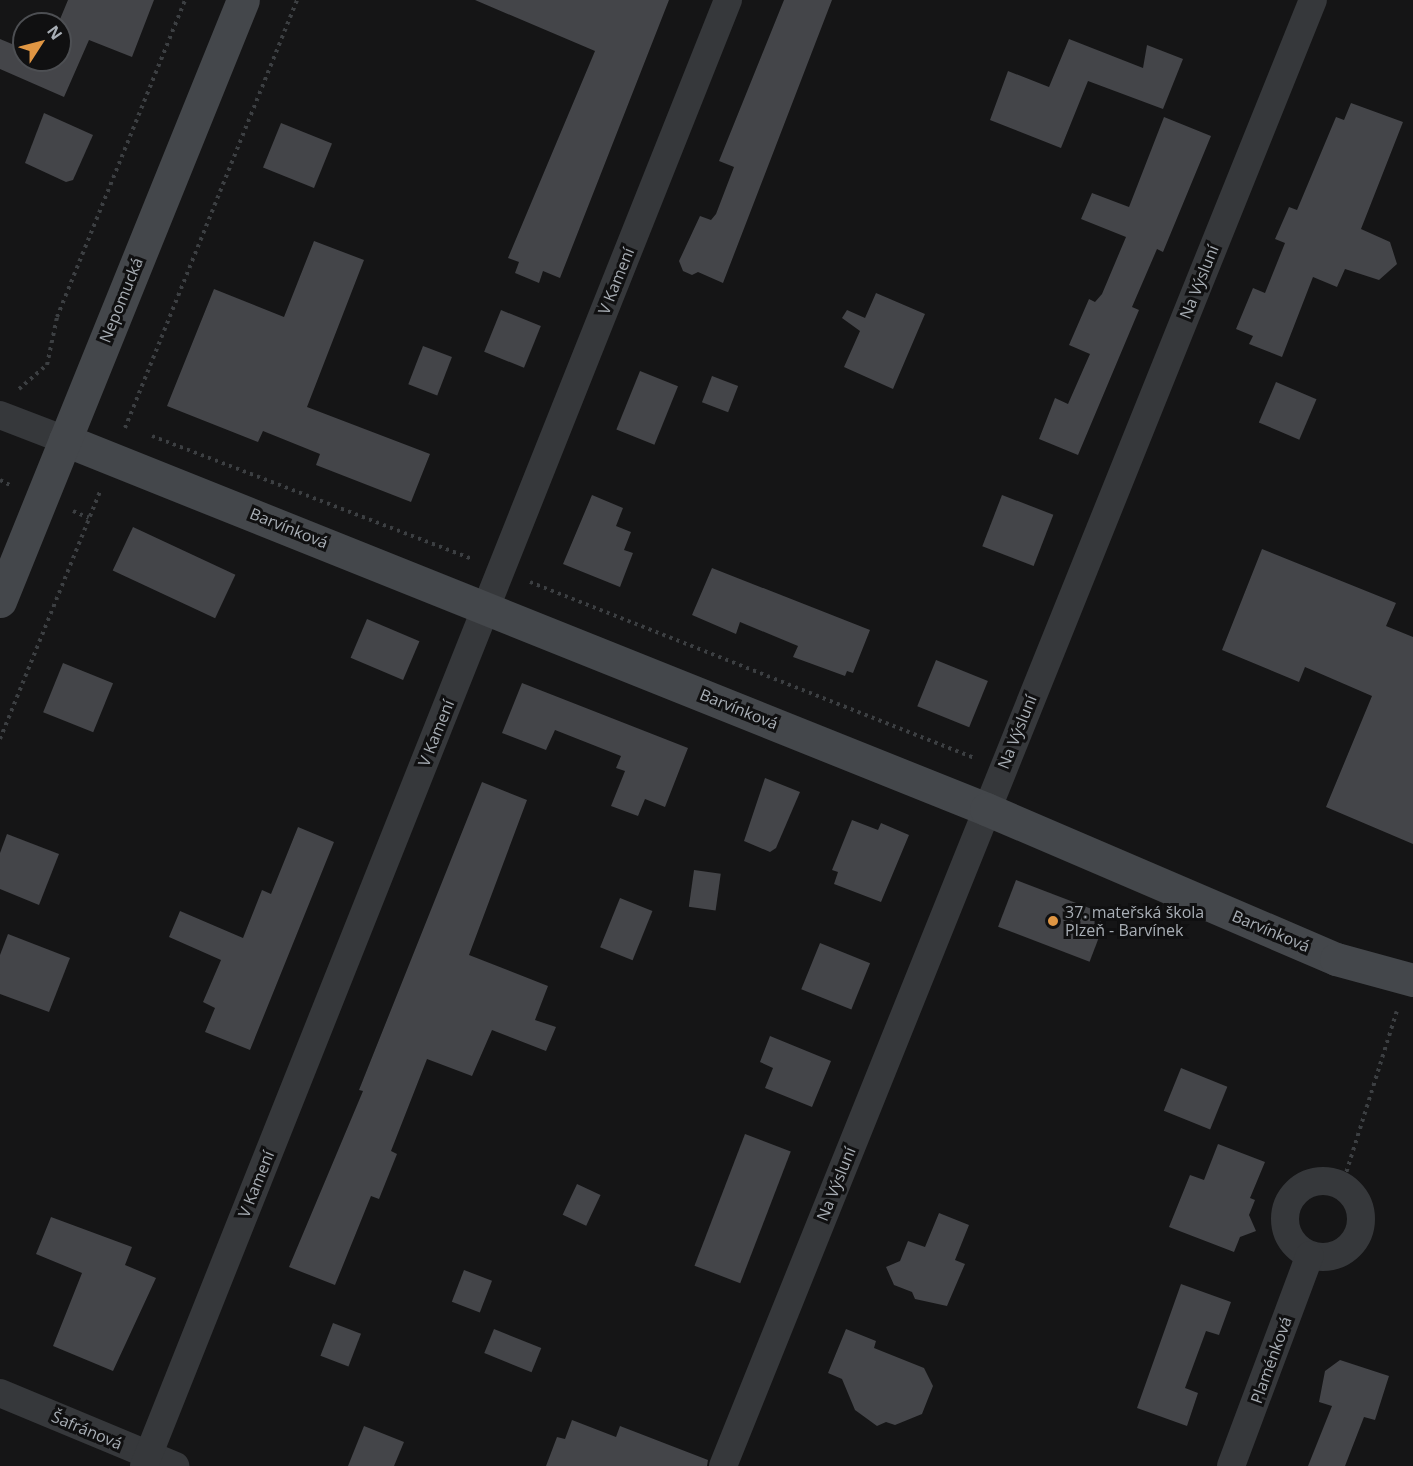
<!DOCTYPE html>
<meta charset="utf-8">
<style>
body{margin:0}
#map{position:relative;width:1413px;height:1466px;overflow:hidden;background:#151516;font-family:"Open Sans",sans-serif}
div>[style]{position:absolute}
.building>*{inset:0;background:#444549;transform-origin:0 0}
.path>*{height:4px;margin-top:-2px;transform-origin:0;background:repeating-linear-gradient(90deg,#3c3f42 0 3px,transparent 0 7.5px)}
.street>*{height:28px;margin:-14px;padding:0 14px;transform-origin:14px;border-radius:14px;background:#36383b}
.street>.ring{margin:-14px;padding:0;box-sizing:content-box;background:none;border:28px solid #36383b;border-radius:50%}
.secondary>*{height:33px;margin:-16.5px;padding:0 16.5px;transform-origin:16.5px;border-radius:16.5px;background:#44474b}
.dots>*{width:16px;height:16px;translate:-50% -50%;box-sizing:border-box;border:3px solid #101011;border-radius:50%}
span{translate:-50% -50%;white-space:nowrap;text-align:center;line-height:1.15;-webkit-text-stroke:6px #101011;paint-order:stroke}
.street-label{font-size:16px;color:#a8aeb5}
.poi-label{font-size:16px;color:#a8aeb5}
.left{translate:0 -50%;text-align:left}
.north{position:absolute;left:12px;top:12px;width:60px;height:60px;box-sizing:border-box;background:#101011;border:2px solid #4d4f53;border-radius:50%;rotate:54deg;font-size:16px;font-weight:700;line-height:24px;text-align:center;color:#a8aeb5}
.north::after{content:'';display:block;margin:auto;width:21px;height:27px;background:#e09643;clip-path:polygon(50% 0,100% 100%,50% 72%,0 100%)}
</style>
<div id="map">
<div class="building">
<div style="clip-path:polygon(68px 0,154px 0,132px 57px,89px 40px,64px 97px,0 69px,0 39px,24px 49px,24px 60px,60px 60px,58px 24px)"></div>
<div style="clip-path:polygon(475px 0,669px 0,560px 278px,543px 271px,539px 283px,515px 273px,519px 262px,508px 258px,595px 51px)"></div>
<div style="clip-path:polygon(784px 0,832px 0,723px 283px,698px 272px,692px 275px,683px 271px,679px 261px,700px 216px,711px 220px,716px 214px,734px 167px,719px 161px)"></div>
<div style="clip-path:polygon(1069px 39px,1143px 68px,1147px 45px,1183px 59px,1163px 109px,1088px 81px,1061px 148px,990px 120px,1008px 71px,1049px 87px)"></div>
<div style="clip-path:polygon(1351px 103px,1403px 122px,1361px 229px,1390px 242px,1397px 264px,1379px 280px,1345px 269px,1337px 287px,1313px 277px,1282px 357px,1249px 344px,1253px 336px,1236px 329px,1253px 288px,1265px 293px,1285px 243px,1275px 239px,1289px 207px,1297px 210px,1336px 117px,1344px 120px)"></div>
<div style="clip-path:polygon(44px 113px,93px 135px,73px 180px,66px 182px,25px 163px)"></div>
<div style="clip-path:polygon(1164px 117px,1211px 136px,1163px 252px,1157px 249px,1132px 307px,1139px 310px,1078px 455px,1039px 439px,1055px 398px,1068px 404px,1090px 354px,1069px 345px,1089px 299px,1095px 302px,1102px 294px,1126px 237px,1081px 219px,1092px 193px,1129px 207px)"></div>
<div style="left:281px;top:123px;width:55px;height:48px;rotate:22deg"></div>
<div style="clip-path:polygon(314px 241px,364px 260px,307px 407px,430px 454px,411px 502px,316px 465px,320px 454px,263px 431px,258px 442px,167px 406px,214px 289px,284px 317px)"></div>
<div style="clip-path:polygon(876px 293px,925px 314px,893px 389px,844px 367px,860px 331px,842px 318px,847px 310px,865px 318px)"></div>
<div style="left:501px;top:310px;width:43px;height:45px;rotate:22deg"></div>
<div style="left:423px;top:346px;width:31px;height:41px;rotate:21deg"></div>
<div style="left:640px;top:371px;width:41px;height:63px;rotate:22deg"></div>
<div style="left:712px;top:376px;width:28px;height:28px;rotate:21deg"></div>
<div style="left:1276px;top:382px;width:44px;height:44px;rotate:23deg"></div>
<div style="clip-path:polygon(592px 495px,623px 508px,616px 526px,631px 532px,624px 550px,633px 553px,620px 587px,563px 564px)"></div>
<div style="left:1002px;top:495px;width:55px;height:55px;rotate:21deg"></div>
<div style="left:133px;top:527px;width:113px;height:48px;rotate:25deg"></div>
<div style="clip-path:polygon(1262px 549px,1396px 603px,1386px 626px,1413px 637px,1413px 844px,1326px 807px,1372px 696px,1305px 667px,1299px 682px,1222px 650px)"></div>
<div style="clip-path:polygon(712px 568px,870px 630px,853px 673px,847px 671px,845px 676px,793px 657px,798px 646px,740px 622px,736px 634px,692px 615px)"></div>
<div style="left:367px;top:619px;width:57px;height:42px;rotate:23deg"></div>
<div style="left:936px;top:660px;width:56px;height:50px;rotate:22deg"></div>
<div style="left:63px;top:663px;width:54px;height:53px;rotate:22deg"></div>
<div style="clip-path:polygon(522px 683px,688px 748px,665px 807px,645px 799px,638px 816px,611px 806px,625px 771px,616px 768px,621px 756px,555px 730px,546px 750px,502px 733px)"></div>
<div style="clip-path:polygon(765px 778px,800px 792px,776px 848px,770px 852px,744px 841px)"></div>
<div style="clip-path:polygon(482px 782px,527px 800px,469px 955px,548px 986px,535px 1020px,556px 1027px,546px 1051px,492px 1030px,472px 1076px,427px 1059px,391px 1151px,397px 1154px,379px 1199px,371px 1196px,335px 1285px,289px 1267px,363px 1091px,359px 1090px)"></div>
<div style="clip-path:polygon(852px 820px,878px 830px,881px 823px,909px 835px,881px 902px,834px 884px,838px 872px,832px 870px)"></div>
<div style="clip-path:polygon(298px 827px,334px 842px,250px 1050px,205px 1032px,215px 1008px,203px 1002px,221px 960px,169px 937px,180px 911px,243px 938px,262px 890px,271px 894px)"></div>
<div style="clip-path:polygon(7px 834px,59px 854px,39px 905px,0 889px,0 853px)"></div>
<div style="left:694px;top:870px;width:27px;height:37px;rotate:8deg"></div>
<div style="left:1016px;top:880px;width:98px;height:50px;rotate:21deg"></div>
<div style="left:620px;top:898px;width:35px;height:53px;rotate:22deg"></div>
<div style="clip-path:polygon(8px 934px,70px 958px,49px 1012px,0 994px,0 955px)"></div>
<div style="left:820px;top:943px;width:54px;height:50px;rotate:22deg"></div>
<div style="clip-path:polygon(770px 1036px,831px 1061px,812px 1107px,765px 1088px,773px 1068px,760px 1062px)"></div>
<div style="left:1181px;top:1068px;width:50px;height:46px;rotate:22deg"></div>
<div style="left:745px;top:1134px;width:49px;height:141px;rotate:21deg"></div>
<div style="clip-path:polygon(1218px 1144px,1265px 1162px,1250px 1198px,1255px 1200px,1249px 1215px,1256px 1231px,1240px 1237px,1234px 1252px,1169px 1227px,1190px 1175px,1204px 1180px)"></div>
<div style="left:577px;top:1184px;width:26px;height:34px;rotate:25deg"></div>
<div style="clip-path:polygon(939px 1213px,969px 1225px,955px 1260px,965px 1264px,947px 1306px,915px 1299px,912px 1292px,894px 1285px,886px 1267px,900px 1261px,908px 1241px,925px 1247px)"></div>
<div style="clip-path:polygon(51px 1217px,132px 1247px,125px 1265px,156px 1278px,113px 1371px,53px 1346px,82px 1273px,36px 1254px)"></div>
<div style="left:464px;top:1270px;width:30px;height:34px;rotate:21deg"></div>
<div style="clip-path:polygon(1181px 1284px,1231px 1302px,1219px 1335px,1206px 1331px,1185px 1388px,1198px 1393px,1187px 1426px,1137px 1408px)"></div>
<div style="left:333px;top:1323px;width:30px;height:35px;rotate:21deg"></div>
<div style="left:494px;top:1329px;width:51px;height:26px;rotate:22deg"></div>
<div style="clip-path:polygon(846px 1329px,876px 1341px,874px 1348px,924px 1368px,933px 1386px,922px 1414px,895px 1425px,886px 1422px,877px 1426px,855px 1410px,842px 1379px,828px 1373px)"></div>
<div style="clip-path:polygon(1340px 1360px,1389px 1376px,1375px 1420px,1364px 1417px,1345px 1466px,1308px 1466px,1332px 1406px,1319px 1402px,1325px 1371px)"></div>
<div style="clip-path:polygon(572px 1420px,616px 1437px,620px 1426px,708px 1460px,707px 1466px,546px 1466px,557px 1437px,565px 1439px)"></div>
<div style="clip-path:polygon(364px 1426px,404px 1442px,394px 1466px,348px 1466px)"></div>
</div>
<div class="path">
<div style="left:19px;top:389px;width:37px;rotate:-41deg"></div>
<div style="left:47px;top:365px;width:49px;rotate:-78.2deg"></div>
<div style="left:57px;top:317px;width:342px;rotate:-68deg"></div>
<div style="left:125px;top:428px;width:461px;rotate:-68.1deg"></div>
<div style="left:152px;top:436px;width:344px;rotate:21deg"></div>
<div style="left:0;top:480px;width:11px;rotate:27deg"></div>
<div style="left:73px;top:511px;width:17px;rotate:24deg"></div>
<div style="left:530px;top:582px;width:479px;rotate:21.6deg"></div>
<div style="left:0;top:739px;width:267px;rotate:-68deg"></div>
<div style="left:1342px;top:1186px;width:183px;rotate:-72.6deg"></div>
</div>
<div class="street">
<div style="left:0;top:415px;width:70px;rotate:21deg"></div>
<div class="ring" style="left:1285px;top:1181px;width:48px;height:48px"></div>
<div style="left:0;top:1393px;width:190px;rotate:22.6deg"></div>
<div style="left:144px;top:1466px;width:1578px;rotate:-68.28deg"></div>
<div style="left:723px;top:1466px;width:1580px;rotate:-68.08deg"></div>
<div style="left:1231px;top:1466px;width:225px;rotate:-69.5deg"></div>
</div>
<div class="secondary">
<div style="left:65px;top:440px;width:992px;rotate:21.83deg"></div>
<div style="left:986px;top:809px;width:381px;rotate:23.2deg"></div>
<div style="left:1336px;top:959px;width:80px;rotate:15.3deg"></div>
<div style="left:0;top:601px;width:648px;rotate:-67.99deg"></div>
</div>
<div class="dots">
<div style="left:1053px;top:921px;background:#e09643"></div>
</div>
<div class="street-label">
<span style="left:616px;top:281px;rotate:-68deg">V Kamení</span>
<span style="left:1199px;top:282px;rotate:-68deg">Na Výsluní</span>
<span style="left:121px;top:300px;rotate:-68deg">Nepomucká</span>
<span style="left:289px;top:528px;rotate:22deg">Barvínková</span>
<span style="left:739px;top:709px;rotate:22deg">Barvínková</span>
<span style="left:1017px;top:732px;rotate:-68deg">Na Výsluní</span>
<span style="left:436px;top:733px;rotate:-68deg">V Kamení</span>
<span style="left:1271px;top:931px;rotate:23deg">Barvínková</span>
<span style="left:256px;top:1184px;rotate:-68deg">V Kamení</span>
<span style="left:836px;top:1184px;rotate:-68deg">Na Výsluní</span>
<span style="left:1271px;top:1360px;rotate:-70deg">Plaménková</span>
<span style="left:87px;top:1430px;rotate:23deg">Šafránová</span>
</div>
<div class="poi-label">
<span class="left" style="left:1065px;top:921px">37. mateřská škola<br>Plzeň - Barvínek</span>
</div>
<div class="north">N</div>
</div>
